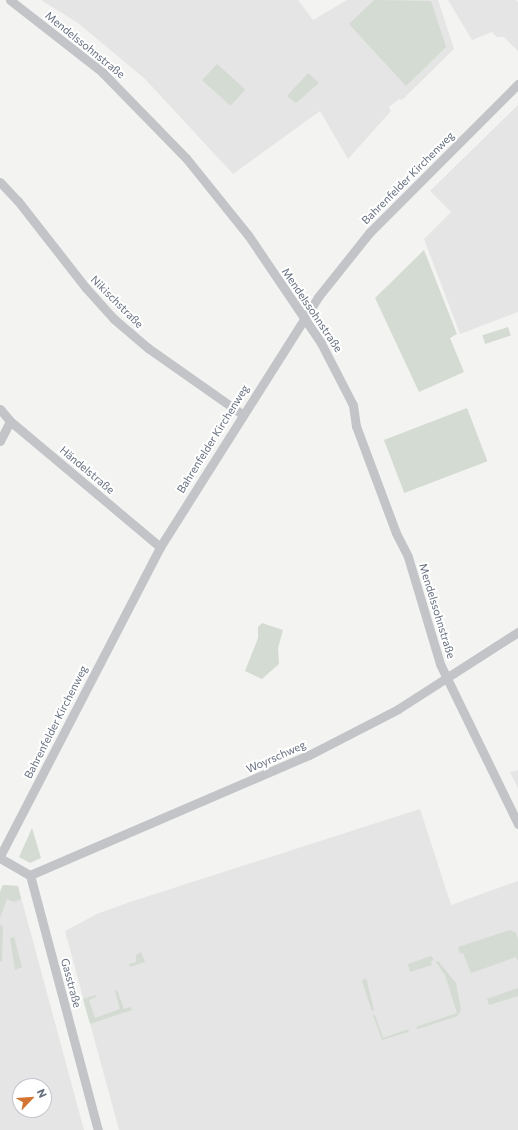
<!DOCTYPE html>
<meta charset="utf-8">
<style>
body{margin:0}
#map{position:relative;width:518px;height:1130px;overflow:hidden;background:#f3f4f1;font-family:Commissioner,sans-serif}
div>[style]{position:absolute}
.built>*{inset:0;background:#e4e5e4}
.green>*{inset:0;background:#d4dbd2;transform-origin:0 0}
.minor>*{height:9px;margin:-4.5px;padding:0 4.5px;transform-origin:4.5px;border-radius:4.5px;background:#c2c4c8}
span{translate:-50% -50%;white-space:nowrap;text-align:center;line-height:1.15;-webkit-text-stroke:4px #fff;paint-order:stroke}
.street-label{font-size:11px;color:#666f7f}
.north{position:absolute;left:12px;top:1078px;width:40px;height:40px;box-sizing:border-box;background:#fff;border:1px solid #c2c5cc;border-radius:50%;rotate:65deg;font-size:11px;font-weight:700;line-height:16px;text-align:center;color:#666f7f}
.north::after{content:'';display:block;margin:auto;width:14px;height:18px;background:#d37531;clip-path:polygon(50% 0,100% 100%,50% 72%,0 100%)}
</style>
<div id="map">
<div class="built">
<div style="clip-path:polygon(41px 0,298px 0,313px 20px,347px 0,438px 0,454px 49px,402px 100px,399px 99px,389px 107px,391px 111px,348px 159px,320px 111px,233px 174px,145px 79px,78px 23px)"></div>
<div style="clip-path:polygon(448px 0,516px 0,518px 3px,518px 51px,504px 37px,497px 37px,492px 32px,472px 40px)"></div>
<div style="clip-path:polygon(518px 105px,518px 312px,460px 334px,424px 239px,451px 212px,430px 191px)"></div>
<div style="clip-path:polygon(518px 770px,518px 788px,510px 772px)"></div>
<div style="clip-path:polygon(420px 809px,451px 905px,518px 881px,518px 1130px,119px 1130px,65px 931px,97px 914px,127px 903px)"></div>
<div style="clip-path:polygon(evenodd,3px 885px,18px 886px,84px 1130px,0 1130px,0 892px,3px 885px,20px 1086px,44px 1086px,44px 1110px,20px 1110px,20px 1086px)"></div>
</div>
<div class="green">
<div style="clip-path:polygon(374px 0,431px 1px,446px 47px,406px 86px,349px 24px)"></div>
<div style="left:217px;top:64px;width:38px;height:22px;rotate:42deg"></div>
<div style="clip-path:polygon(308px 73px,319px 83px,296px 103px,287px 96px)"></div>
<div style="clip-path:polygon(424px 250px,457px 334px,450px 338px,464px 372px,419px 392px,375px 298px)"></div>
<div style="left:508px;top:327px;width:9px;height:27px;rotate:72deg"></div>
<div style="left:467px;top:408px;width:57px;height:89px;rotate:69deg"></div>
<div style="clip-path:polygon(262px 623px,283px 630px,278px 648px,279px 664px,262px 679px,245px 671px,258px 638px,258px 627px)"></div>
<div style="clip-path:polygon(32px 828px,41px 858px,30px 863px,19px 857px)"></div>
<div style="clip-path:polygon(3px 885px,18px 886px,21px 899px,14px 902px,7px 899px,0 918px,0 892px)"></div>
<div style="clip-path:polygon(0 925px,3px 926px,2px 961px,0 962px)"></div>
<div style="clip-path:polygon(510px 930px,516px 933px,518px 940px,518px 961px,516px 957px,471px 973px,463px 953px,460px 954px,458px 947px)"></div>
<div style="clip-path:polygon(14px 937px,22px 967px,15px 970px,10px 938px)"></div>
<div style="clip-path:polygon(141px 952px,145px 962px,130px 967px,129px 964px,136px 962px,136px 955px)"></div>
<div style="clip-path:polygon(431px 956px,434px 960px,431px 961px,432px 965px,410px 972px,408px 964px)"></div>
<div style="clip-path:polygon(438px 961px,456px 983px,461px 1010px,457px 1016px,418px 1029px,416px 1027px,457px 1013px,445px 975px,436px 962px)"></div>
<div style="clip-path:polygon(366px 978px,374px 1010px,372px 1011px,362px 981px)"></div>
<div style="clip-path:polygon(518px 988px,518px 996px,489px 1005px,487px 999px)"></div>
<div style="clip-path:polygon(117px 990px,124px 1009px,130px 1007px,132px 1010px,90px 1024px,83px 999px,96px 995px,96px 997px,89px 1000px,95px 1018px,120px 1009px,115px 991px)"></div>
<div style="clip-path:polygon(373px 1015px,375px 1015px,383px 1038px,409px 1029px,408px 1032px,382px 1040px)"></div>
</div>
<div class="minor">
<div style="left:10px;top:0;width:117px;rotate:38deg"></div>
<div style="left:102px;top:72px;width:120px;rotate:45.7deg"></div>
<div style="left:186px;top:158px;width:99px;rotate:51.2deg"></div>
<div style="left:248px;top:235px;width:130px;rotate:55.9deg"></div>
<div style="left:321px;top:343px;width:70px;rotate:62.7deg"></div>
<div style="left:353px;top:405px;width:21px;rotate:82deg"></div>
<div style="left:356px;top:426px;width:114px;rotate:69.5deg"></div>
<div style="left:396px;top:533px;width:27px;rotate:63deg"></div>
<div style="left:408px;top:557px;width:112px;rotate:73.3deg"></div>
<div style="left:440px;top:664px;width:178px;rotate:64deg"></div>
<div style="left:0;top:182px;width:26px;rotate:47deg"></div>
<div style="left:18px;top:201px;width:110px;rotate:52deg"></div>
<div style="left:86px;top:288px;width:42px;rotate:47.9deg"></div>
<div style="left:114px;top:319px;width:45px;rotate:40.5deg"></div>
<div style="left:148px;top:348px;width:115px;rotate:35.1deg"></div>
<div style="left:0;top:409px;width:16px;rotate:50deg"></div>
<div style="left:10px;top:421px;width:196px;rotate:40deg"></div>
<div style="left:0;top:441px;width:22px;rotate:-63deg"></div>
<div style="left:0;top:856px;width:348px;rotate:-62.6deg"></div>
<div style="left:160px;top:547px;width:296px;rotate:-57.7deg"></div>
<div style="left:318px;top:297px;width:82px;rotate:-51.4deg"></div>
<div style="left:369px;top:233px;width:211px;rotate:-45deg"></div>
<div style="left:0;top:858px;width:34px;rotate:30deg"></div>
<div style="left:30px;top:875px;width:264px;rotate:75.1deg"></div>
<div style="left:30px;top:875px;width:304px;rotate:-23.3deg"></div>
<div style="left:309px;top:755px;width:100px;rotate:-27.3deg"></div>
<div style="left:398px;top:709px;width:143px;rotate:-32.7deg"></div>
</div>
<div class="street-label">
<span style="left:85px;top:45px;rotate:39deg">Mendelssohnstraße</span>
<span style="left:408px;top:178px;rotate:-45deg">Bahrenfelder Kirchenweg</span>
<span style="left:117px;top:302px;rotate:45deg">Nikischstraße</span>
<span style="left:312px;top:310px;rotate:56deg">Mendelssohnstraße</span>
<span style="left:213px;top:439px;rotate:-58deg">Bahrenfelder Kirchenweg</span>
<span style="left:87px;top:470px;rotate:40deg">Händelstraße</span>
<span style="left:437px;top:611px;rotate:73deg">Mendelssohnstraße</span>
<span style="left:56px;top:722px;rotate:-63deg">Bahrenfelder Kirchenweg</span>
<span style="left:276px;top:757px;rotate:-24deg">Woyrschweg</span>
<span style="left:71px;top:983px;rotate:75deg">Gasstraße</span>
</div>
<div class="north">N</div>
</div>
